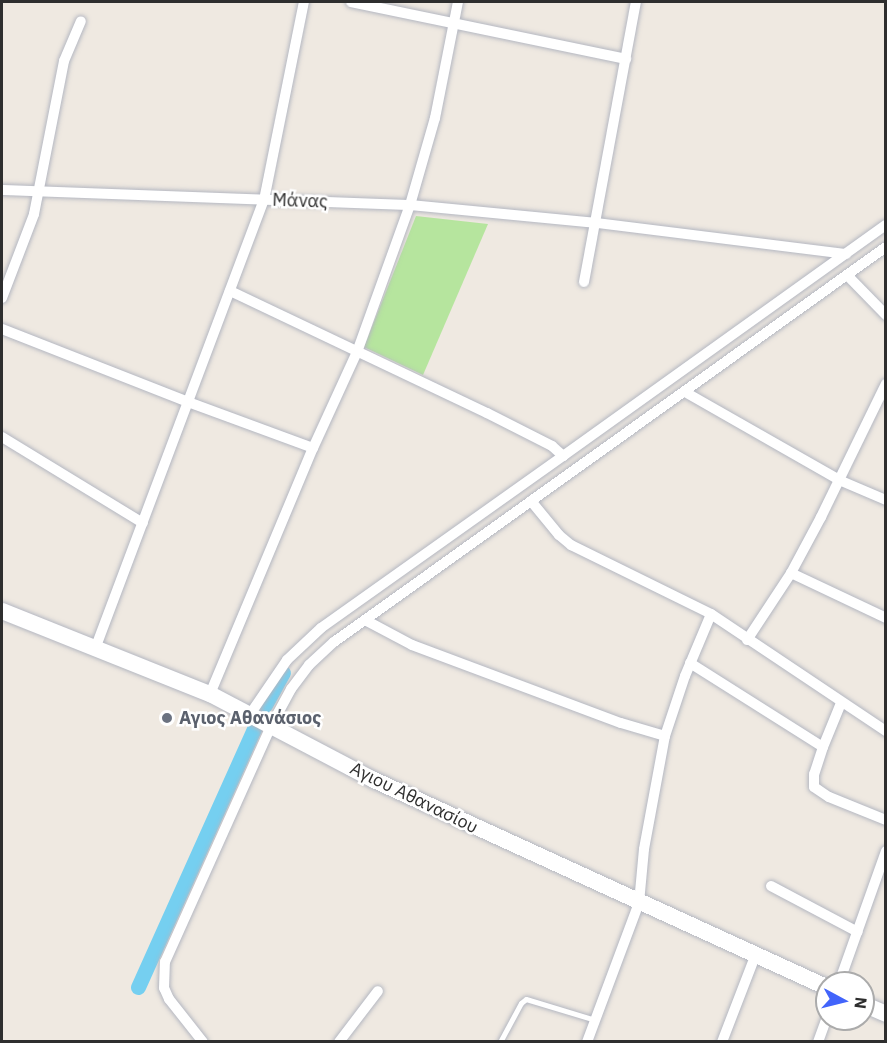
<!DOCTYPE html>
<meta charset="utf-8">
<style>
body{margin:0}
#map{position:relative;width:887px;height:1043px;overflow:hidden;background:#efe9e1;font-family:"IBM Plex Sans",sans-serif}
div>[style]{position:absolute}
.green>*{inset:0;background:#b6e59e}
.canal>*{height:15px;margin:-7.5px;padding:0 7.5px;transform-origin:7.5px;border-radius:7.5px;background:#75cff0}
.roads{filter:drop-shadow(0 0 2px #b4b7c1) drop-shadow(0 0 2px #b4b7c1)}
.service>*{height:5px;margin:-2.5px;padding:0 2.5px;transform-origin:2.5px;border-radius:2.5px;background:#fff}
.minor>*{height:10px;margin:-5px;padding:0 5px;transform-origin:5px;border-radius:5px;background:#fff}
.secondary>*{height:16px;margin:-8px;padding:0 8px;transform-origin:8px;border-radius:8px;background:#fff}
.dots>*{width:16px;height:16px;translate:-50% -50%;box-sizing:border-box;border:3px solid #fff;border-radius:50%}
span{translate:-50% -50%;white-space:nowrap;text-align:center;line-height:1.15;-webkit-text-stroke:5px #fff;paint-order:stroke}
.street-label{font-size:18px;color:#2e2e2e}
.worship-label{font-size:18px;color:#5b616d;font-weight:700}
.left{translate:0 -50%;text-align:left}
.frame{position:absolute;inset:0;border:3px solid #2e2e2e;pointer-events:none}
.north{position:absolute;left:815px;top:971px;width:60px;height:60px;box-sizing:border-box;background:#fff;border:2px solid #ababab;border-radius:50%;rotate:97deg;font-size:16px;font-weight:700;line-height:24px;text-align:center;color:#2e2e2e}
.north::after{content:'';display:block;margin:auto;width:21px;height:27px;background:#4264fb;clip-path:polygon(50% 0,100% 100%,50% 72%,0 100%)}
</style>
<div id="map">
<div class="green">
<div style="clip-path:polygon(416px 216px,488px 224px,423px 375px,364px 347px)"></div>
</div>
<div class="canal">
<div style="left:265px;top:705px;width:37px;rotate:-61deg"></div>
<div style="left:138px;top:987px;width:283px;rotate:-65.8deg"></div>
</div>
<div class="roads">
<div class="service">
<div style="left:500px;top:1042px;width:44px;rotate:-61.7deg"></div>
<div style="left:521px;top:1003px;width:6px;rotate:-39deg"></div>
<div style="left:526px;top:999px;width:72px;rotate:16.9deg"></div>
</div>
<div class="minor">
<div style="left:351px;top:2px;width:281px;rotate:11.7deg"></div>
<div style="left:2px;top:190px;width:408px;rotate:2.1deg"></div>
<div style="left:410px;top:205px;width:188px;rotate:5.5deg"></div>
<div style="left:597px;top:223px;width:251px;rotate:7.1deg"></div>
<div style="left:847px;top:275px;width:56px;rotate:45.7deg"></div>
<div style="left:584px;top:282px;width:285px;rotate:-79.5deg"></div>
<div style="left:230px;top:291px;width:284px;rotate:25.4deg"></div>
<div style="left:487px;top:413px;width:73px;rotate:26.9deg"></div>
<div style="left:552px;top:446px;width:15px;rotate:42deg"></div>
<div style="left:563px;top:456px;width:297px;rotate:144.6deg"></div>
<div style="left:321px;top:628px;width:47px;rotate:136.7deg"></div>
<div style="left:287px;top:660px;width:64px;rotate:124.2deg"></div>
<div style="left:2px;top:298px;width:90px;rotate:-69.1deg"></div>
<div style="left:34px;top:214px;width:156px;rotate:-78.9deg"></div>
<div style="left:64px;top:61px;width:43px;rotate:-67deg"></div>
<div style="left:2px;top:329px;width:200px;rotate:21.4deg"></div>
<div style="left:188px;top:402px;width:133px;rotate:20.2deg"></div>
<div style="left:685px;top:392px;width:177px;rotate:29.7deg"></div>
<div style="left:839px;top:480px;width:51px;rotate:23.1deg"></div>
<div style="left:2px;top:437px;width:165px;rotate:31.4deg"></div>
<div style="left:563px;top:456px;width:397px;rotate:-35.6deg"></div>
<div style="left:531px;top:501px;width:44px;rotate:50.5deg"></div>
<div style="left:559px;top:535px;width:16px;rotate:40deg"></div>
<div style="left:571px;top:545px;width:156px;rotate:26.2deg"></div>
<div style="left:711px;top:614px;width:211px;rotate:33.8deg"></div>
<div style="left:791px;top:573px;width:105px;rotate:25.3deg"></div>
<div style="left:365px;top:620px;width:53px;rotate:28deg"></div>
<div style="left:412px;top:645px;width:223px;rotate:20.5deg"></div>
<div style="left:621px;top:723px;width:46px;rotate:16.5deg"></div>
<div style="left:747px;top:640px;width:80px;rotate:-56.7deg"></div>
<div style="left:791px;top:573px;width:64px;rotate:-61.8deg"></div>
<div style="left:821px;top:517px;width:148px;rotate:-64deg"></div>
<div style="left:95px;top:649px;width:480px;rotate:-69.4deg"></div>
<div style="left:264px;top:200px;width:202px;rotate:-78.6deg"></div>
<div style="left:690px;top:663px;width:157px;rotate:32.3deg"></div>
<div style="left:210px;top:694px;width:267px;rotate:-67.3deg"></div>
<div style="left:313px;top:448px;width:106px;rotate:-65.4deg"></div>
<div style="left:357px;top:352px;width:156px;rotate:-70.2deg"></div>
<div style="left:410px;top:205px;width:91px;rotate:-74deg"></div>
<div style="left:435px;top:118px;width:118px;rotate:-78.8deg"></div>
<div style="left:841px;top:703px;width:48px;rotate:112.2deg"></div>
<div style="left:823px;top:747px;width:28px;rotate:108deg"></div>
<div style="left:814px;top:774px;width:13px;rotate:90deg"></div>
<div style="left:814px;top:787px;width:18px;rotate:34deg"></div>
<div style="left:829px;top:797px;width:61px;rotate:22deg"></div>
<div style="left:771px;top:886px;width:98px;rotate:27.9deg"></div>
<div style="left:839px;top:983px;width:140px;rotate:-70.4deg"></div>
<div style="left:203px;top:1042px;width:55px;rotate:-128.3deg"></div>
<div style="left:169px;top:999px;width:12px;rotate:-114deg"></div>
<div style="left:164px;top:988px;width:26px;rotate:-88deg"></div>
<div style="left:165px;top:962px;width:259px;rotate:-65.8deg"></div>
<div style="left:271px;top:726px;width:42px;rotate:-61.6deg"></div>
<div style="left:291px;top:689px;width:30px;rotate:-53deg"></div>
<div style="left:309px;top:665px;width:34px;rotate:-43deg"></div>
<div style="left:334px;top:642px;width:679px;rotate:-35.59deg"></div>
<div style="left:339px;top:1042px;width:64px;rotate:-52.6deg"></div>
<div style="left:587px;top:1042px;width:148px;rotate:-69.5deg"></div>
<div style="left:639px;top:903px;width:54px;rotate:-84.7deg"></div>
<div style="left:644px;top:849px;width:115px;rotate:-79.5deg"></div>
<div style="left:665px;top:736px;width:63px;rotate:-71.6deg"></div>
<div style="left:685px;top:676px;width:67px;rotate:-67.2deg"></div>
<div style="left:722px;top:1042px;width:94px;rotate:-68.9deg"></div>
<div style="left:818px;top:1042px;width:27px;rotate:-70deg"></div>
</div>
<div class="secondary">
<div style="left:2px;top:611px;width:224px;rotate:21.8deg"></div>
<div style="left:210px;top:694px;width:185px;rotate:27.7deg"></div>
<div style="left:374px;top:780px;width:498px;rotate:24.6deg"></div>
<div style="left:863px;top:1004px;width:25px;rotate:23deg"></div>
</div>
</div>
<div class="dots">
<div style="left:167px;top:718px;background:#6b7280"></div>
</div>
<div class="street-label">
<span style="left:300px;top:201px;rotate:2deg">Μάνας</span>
<span style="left:414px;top:798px;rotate:26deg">Αγιου Αθανασίου</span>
</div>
<div class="worship-label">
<span class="left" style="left:179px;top:718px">Αγιος Αθανάσιος</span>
</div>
<div class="frame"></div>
<div class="north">N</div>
</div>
